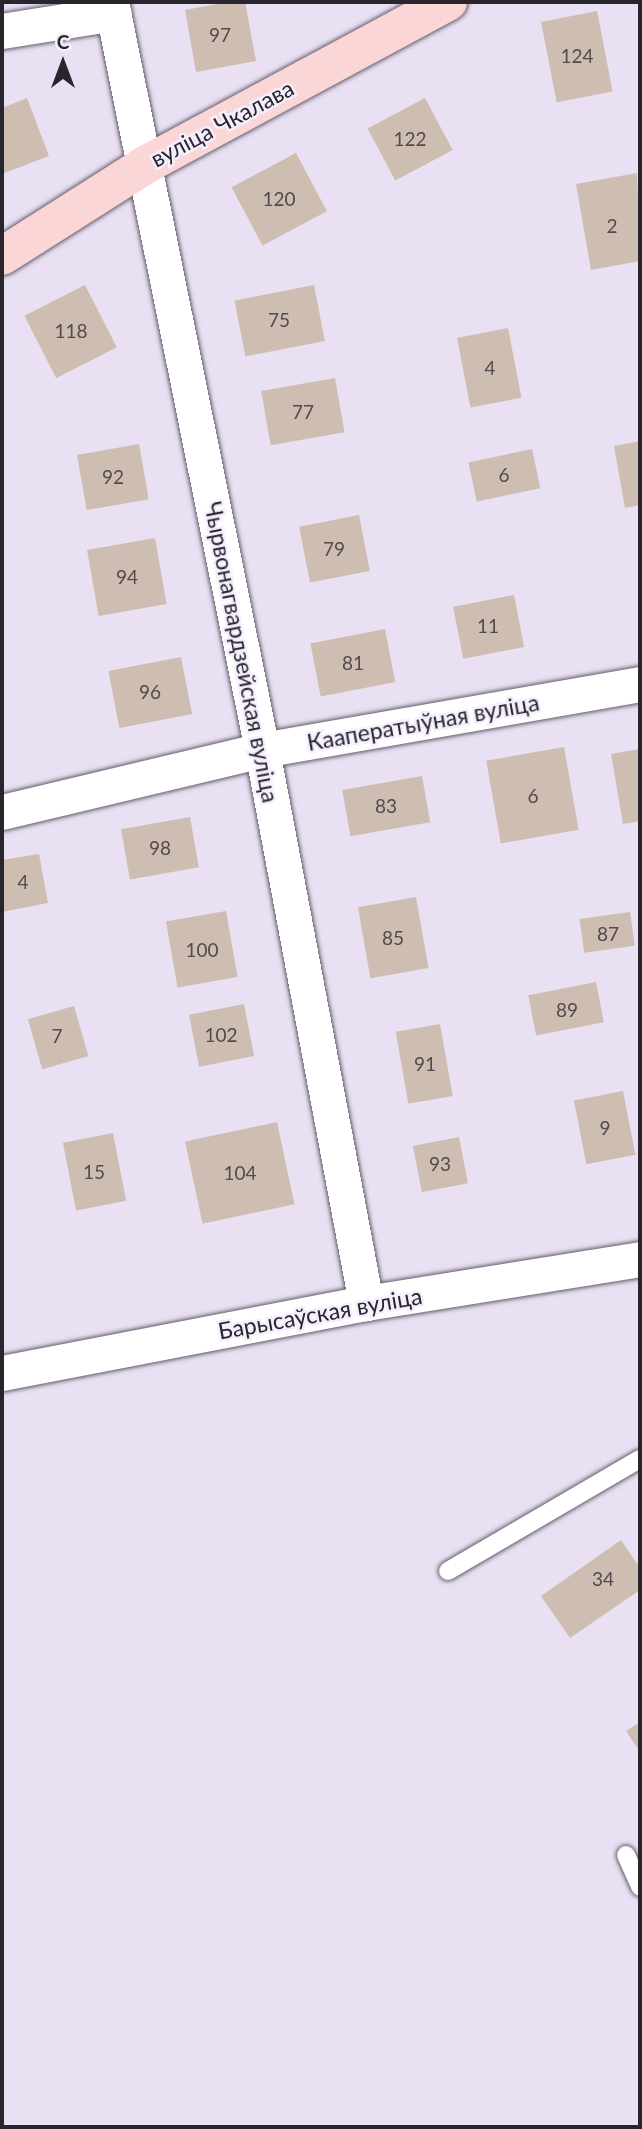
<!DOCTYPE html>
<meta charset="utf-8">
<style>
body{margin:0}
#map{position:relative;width:642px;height:2129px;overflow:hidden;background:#e9e1f3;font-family:Lato,sans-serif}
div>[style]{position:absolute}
.building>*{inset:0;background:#cebdb1;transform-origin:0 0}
.roads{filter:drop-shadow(0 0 2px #645d6c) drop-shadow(0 0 2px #645d6c)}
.lane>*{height:18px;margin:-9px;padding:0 9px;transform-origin:9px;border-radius:9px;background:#fff}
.street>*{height:35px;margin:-17.5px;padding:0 17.5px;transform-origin:17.5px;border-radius:17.5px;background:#fff}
.secondary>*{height:38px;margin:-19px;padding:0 19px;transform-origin:19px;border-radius:19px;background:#fad6d6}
span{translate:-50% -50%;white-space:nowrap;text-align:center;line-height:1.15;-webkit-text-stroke:5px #f5effd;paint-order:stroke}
.number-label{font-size:19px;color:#524b4d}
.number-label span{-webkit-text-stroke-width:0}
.street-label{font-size:23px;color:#28252c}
.frame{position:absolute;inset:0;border:4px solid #28252c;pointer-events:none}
.north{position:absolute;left:28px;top:28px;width:70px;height:70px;-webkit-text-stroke:5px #f5effd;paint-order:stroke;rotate:0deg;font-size:19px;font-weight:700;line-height:28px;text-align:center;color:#28252c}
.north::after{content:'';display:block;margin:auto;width:24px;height:32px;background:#28252c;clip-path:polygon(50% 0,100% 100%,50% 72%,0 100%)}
</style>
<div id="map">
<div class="building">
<div style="clip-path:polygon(228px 2px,245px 2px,256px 61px,196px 72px,185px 10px)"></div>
<div style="left:597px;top:11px;width:82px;height:57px;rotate:79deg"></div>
<div style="clip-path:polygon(27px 98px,49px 156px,2px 174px,2px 108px)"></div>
<div style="left:425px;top:98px;width:59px;height:65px;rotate:62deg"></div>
<div style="left:296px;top:153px;width:66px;height:73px;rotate:62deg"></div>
<div style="clip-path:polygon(637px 173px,640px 261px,591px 270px,576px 184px)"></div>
<div style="left:85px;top:285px;width:70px;height:68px;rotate:63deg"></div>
<div style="left:314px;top:285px;width:57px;height:81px;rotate:79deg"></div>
<div style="left:508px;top:328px;width:71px;height:52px;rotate:79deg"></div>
<div style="left:335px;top:378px;width:55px;height:75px;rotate:80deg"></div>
<div style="clip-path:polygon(640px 441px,640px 505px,625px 508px,614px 446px)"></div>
<div style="left:139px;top:444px;width:56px;height:63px;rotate:80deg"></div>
<div style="left:532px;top:449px;width:40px;height:65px;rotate:78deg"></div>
<div style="left:359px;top:515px;width:57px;height:61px;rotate:79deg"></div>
<div style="left:155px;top:538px;width:67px;height:69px;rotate:80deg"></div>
<div style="left:514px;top:595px;width:53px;height:62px;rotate:79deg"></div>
<div style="left:385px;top:629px;width:54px;height:76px;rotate:79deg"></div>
<div style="left:181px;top:657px;width:58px;height:74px;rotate:79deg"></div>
<div style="left:564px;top:747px;width:84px;height:79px;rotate:80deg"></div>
<div style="clip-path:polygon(640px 749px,640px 821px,623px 824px,611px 754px)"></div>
<div style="left:422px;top:776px;width:47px;height:81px;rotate:80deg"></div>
<div style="left:190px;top:817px;width:51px;height:70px;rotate:80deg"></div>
<div style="clip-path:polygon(39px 854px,48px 903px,2px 912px,2px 860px)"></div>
<div style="left:416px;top:897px;width:72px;height:59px;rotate:80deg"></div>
<div style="left:226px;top:911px;width:67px;height:61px;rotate:80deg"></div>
<div style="left:630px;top:912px;width:34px;height:51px;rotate:82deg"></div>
<div style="left:596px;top:982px;width:41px;height:69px;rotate:79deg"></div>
<div style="left:244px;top:1004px;width:53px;height:56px;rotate:79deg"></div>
<div style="left:74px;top:1006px;width:52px;height:48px;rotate:74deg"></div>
<div style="left:440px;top:1024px;width:73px;height:45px;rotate:80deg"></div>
<div style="left:623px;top:1091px;width:65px;height:50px;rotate:79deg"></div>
<div style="left:277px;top:1122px;width:84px;height:94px;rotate:78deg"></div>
<div style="left:113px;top:1133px;width:69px;height:51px;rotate:79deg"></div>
<div style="left:459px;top:1137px;width:47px;height:47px;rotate:79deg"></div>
<div style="clip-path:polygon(621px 1540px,640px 1568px,640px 1590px,570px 1638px,541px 1596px)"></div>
<div style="clip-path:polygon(640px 1722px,640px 1752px,626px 1731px)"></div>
</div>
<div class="roads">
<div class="lane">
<div style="left:448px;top:1571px;width:222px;rotate:-30.3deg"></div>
<div style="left:626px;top:1855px;width:35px;rotate:66deg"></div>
</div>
<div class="street">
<div style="left:111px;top:2px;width:763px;rotate:78.59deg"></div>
<div style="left:262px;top:750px;width:563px;rotate:79.35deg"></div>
<div style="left:2px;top:31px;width:113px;rotate:-9.1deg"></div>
<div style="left:2px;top:812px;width:267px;rotate:-13.4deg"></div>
<div style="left:262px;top:750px;width:384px;rotate:-9.9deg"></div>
<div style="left:2px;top:1373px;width:371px;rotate:-10.9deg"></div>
<div style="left:366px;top:1303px;width:278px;rotate:-9.1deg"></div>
</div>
<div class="secondary">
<div style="left:2px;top:256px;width:172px;rotate:-32.4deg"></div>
<div style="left:147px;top:164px;width:342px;rotate:-28.3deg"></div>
</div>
</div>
<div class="number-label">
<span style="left:220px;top:35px">97</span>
<span style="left:577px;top:56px">124</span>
<span style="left:410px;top:139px">122</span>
<span style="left:279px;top:199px">120</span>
<span style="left:612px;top:226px">2</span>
<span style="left:279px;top:320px">75</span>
<span style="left:71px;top:331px">118</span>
<span style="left:490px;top:368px">4</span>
<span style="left:303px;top:412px">77</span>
<span style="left:504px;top:475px">6</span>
<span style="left:113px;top:477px">92</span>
<span style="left:334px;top:549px">79</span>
<span style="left:127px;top:577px">94</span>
<span style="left:488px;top:626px">11</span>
<span style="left:353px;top:663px">81</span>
<span style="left:150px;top:692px">96</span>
<span style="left:533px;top:796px">6</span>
<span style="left:386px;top:806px">83</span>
<span style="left:160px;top:848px">98</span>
<span style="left:23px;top:882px">4</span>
<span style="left:608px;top:934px">87</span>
<span style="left:393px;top:938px">85</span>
<span style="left:202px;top:950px">100</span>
<span style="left:567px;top:1010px">89</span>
<span style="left:221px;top:1035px">102</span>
<span style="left:57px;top:1036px">7</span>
<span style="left:425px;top:1064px">91</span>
<span style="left:605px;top:1128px">9</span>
<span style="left:440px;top:1164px">93</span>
<span style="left:94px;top:1172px">15</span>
<span style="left:240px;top:1173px">104</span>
<span style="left:603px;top:1579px">34</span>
</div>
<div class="street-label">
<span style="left:222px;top:123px;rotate:-28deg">вуліца Чкалава</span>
<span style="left:242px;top:652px;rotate:79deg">Чырвонагвардзейская вуліца</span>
<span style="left:423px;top:722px;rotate:-10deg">Кааператыўная вуліца</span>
<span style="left:320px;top:1313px;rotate:-10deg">Барысаўская вуліца</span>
</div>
<div class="frame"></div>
<div class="north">С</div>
</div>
